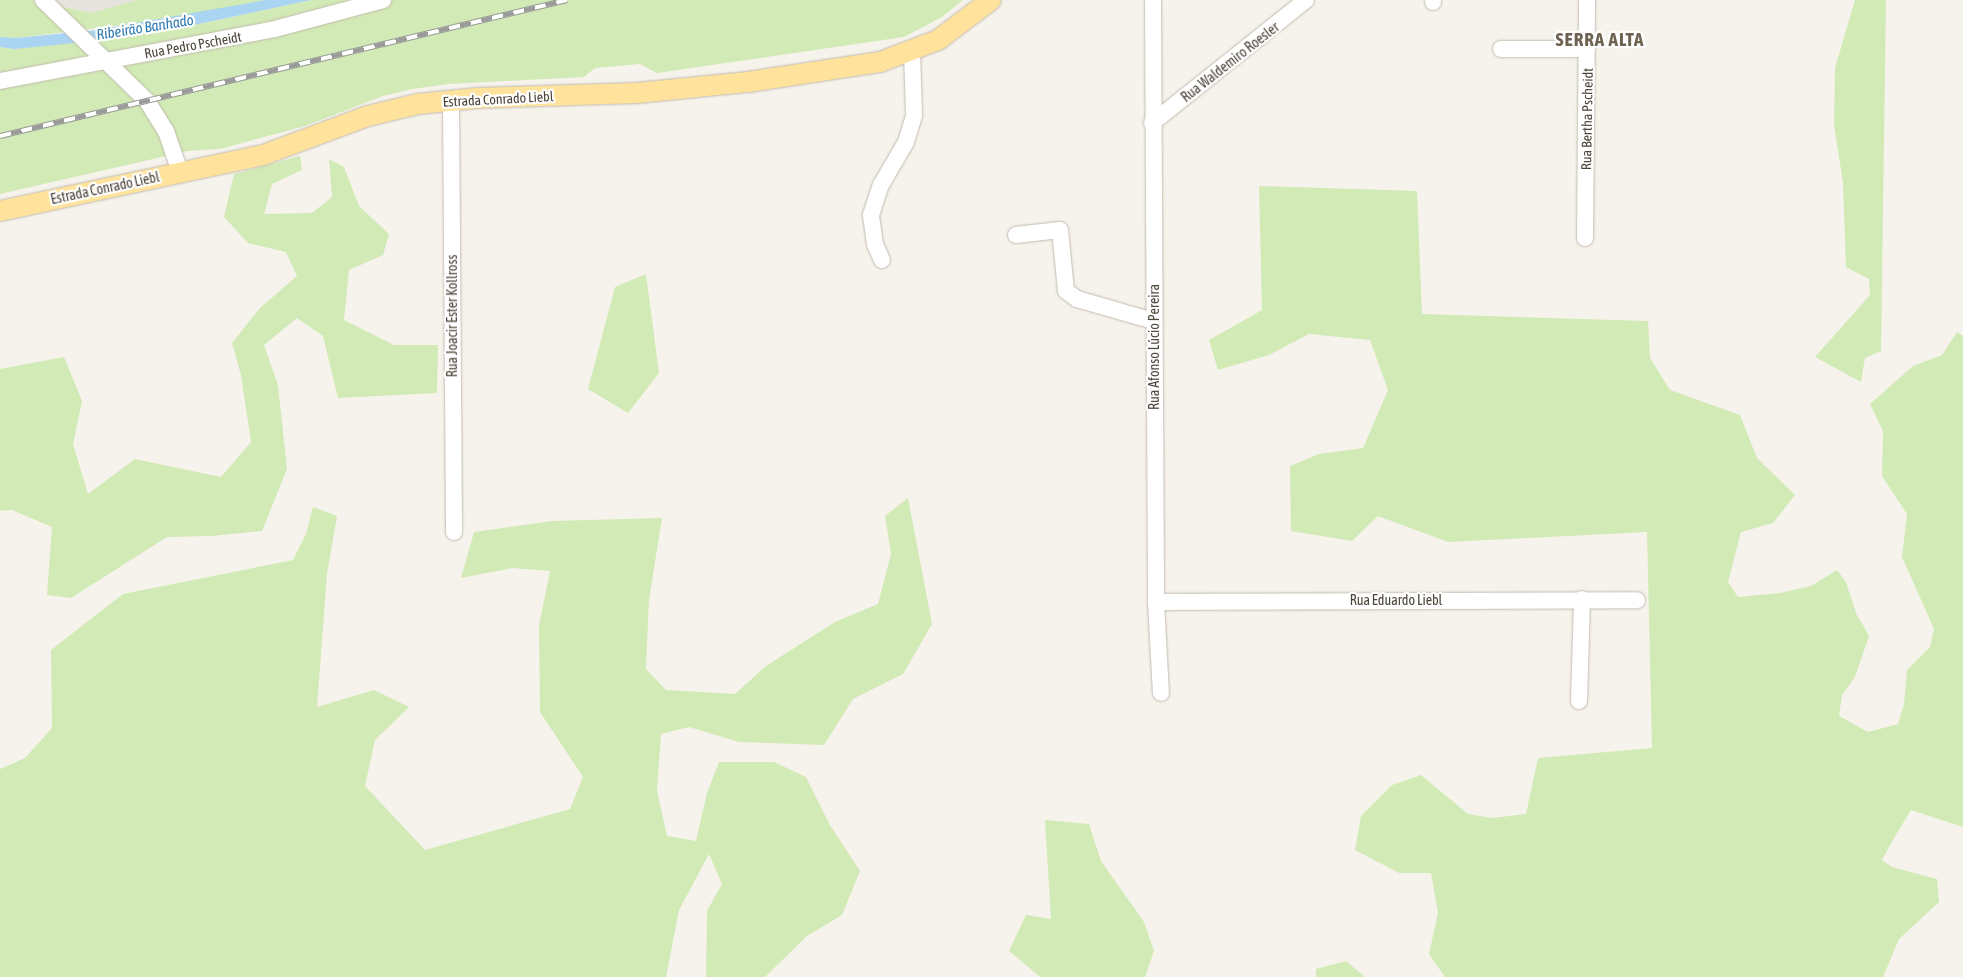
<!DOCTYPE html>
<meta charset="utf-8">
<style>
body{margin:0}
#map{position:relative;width:1963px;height:977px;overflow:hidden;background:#f6f3ec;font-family:"Asap Condensed",sans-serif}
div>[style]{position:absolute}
.industrial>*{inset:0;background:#e6e2dd}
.green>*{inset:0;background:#d2eab5}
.water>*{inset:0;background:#a9d4f2}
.roads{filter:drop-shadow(0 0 1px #c2bbae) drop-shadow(0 0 1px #c2bbae)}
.minor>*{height:16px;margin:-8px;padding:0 8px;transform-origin:8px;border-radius:8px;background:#fff}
.major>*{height:20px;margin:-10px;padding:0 10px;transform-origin:10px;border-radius:10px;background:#ffe39c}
.rail>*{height:5.5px;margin-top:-2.75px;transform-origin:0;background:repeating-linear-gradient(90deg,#fff 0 11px,#9a9a9a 0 22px);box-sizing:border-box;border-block:1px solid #9a9a9a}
span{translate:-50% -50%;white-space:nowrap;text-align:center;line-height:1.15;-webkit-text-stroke:4.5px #fff;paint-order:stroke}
.street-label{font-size:14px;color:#4b4439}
.water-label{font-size:15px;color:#2e7ab2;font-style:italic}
.district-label{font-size:19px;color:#6e6250;font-weight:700;letter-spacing:1px}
</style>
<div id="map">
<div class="industrial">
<div style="clip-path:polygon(32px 0,137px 0,91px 13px)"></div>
</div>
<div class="green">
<div style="clip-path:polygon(0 0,32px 0,91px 13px,137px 0,266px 0,180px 18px,16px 38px,0 37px)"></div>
<div style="clip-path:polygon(311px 0,963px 0,942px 17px,904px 37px,657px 73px,640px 64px,595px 68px,584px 77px,449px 84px,412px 89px,383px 96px,305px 126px,220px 149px,188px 151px,0 194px,0 47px,14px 49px,180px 28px)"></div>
<div style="clip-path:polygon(1855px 0,1886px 0,1881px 351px,1865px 358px,1861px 382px,1815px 357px,1870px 295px,1869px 279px,1846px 267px,1843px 183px,1834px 125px,1835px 68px)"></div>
<div style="clip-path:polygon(300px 156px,302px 170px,272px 184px,264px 214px,312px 213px,332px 197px,329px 159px,344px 167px,359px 206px,389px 234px,383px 255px,349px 270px,344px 320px,394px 345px,438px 345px,437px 393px,338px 398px,323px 336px,297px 318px,264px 345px,278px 385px,287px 469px,262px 531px,212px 536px,167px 537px,71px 598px,47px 595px,52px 527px,12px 510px,0 511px,0 369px,64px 357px,82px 401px,73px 444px,88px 494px,135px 459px,221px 477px,251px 442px,241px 375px,232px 343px,260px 308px,297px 276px,286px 252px,248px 243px,224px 217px,234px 174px)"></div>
<div style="clip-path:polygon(1259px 186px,1417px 191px,1422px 314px,1648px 321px,1650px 358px,1670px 390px,1740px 415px,1757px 458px,1795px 495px,1773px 523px,1741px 532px,1728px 582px,1738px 597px,1780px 593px,1811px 586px,1837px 570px,1846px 582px,1856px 613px,1869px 636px,1855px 677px,1842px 695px,1839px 716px,1868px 732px,1898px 724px,1904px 704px,1907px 670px,1930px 647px,1934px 629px,1902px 557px,1907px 514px,1882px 476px,1883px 431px,1870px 404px,1913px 366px,1942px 355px,1957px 332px,1963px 336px,1963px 827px,1911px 810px,1890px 845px,1882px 860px,1892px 867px,1937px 879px,1939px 902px,1899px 939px,1883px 977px,1445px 977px,1429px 954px,1438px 913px,1431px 873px,1399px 873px,1355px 850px,1361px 816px,1392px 785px,1421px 775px,1468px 814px,1492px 818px,1526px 814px,1538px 758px,1652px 748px,1647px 532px,1448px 542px,1378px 516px,1352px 541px,1291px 531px,1290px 466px,1319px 454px,1363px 448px,1388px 390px,1370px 340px,1309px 334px,1269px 355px,1218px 370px,1209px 340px,1262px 310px)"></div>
<div style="clip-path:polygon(646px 274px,659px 373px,628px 413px,588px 389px,615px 287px)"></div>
<div style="clip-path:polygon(908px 498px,932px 624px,903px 674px,853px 699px,824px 745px,739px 742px,689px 727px,661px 734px,657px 791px,667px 836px,696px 841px,707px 793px,719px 762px,774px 762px,806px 777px,830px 825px,860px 871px,842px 915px,807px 936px,765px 977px,706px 977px,707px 911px,722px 884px,709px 854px,679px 910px,666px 977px,0 977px,0 769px,25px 758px,52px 728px,51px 650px,123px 594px,293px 560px,306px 534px,313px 507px,337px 516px,327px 574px,317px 707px,374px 690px,409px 707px,375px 740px,365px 786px,425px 850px,570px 809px,583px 777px,540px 712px,539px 625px,550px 571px,512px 568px,461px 578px,474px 532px,552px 521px,662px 518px,649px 600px,646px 669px,666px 690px,735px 694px,766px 666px,835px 622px,878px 604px,891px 554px,885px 516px)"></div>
<div style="clip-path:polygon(1045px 820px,1089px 824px,1101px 861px,1144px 922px,1154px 951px,1145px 977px,1040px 977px,1009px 951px,1026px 915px,1051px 919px)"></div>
<div style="clip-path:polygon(1346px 961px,1365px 977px,1316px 977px,1316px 969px)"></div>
</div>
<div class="water">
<div style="clip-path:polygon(266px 0,311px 0,180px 28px,96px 41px,14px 49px,0 47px,0 37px,16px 38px,96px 30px)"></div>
</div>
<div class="roads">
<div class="minor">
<div style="left:43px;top:0;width:145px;rotate:44.2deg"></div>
<div style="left:147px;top:101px;width:36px;rotate:58deg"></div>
<div style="left:166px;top:131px;width:43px;rotate:71.1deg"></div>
<div style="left:1153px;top:0;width:602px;rotate:89.71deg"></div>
<div style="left:1156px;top:602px;width:91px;rotate:86.9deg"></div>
<div style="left:1433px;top:0;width:2px;rotate:90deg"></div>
<div style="left:1501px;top:49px;width:86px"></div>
<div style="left:0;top:81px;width:280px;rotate:-10.7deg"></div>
<div style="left:275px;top:29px;width:112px;rotate:-15deg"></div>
<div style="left:451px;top:100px;width:432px;rotate:89.6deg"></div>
<div style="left:1152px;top:123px;width:197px;rotate:-38.6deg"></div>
<div style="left:1016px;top:235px;width:44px;rotate:-6.5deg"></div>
<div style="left:1060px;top:230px;width:61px;rotate:84.4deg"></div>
<div style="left:1066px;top:291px;width:14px;rotate:36deg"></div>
<div style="left:1077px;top:299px;width:79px;rotate:16.1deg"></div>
<div style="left:1585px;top:238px;width:238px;rotate:-89.5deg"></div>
<div style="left:882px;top:260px;width:17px;rotate:-114deg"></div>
<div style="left:875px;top:244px;width:29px;rotate:-98deg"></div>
<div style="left:871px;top:215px;width:32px;rotate:-72deg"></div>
<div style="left:881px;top:185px;width:50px;rotate:-59.8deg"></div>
<div style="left:906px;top:142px;width:28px;rotate:-73deg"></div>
<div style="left:914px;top:115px;width:63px;rotate:-91.8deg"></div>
<div style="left:1156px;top:602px;width:481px;rotate:-0.2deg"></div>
<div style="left:1579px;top:701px;width:102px;rotate:-88.3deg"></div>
</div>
<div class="major">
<div style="left:0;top:211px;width:269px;rotate:-12deg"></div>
<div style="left:263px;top:155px;width:112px;rotate:-20.4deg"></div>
<div style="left:368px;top:116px;width:51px;rotate:-13.5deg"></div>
<div style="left:418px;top:104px;width:60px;rotate:-5.7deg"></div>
<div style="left:478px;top:98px;width:159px;rotate:-1.8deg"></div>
<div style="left:637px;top:93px;width:112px;rotate:-5.7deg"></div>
<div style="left:748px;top:82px;width:134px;rotate:-8.6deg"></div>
<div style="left:880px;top:62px;width:62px;rotate:-20.8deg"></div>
<div style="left:938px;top:40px;width:66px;rotate:-37deg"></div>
</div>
</div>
<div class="rail">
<div style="left:0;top:136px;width:583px;rotate:-13.49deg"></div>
</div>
<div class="street-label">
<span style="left:193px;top:45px;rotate:-10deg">Rua Pedro Pscheidt</span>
<span style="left:1230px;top:62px;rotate:-38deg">Rua Waldemiro Roesler</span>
<span style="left:498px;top:99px;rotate:-3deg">Estrada Conrado Liebl</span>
<span style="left:1587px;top:119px;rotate:-89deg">Rua Bertha Pscheidt</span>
<span style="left:105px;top:188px;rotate:-12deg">Estrada Conrado Liebl</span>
<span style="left:452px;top:316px;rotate:-90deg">Rua Joacir Ester Kollross</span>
<span style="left:1154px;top:347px;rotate:-90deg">Rua Afonso Lúcio Pereira</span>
<span style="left:1396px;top:600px">Rua Eduardo Liebl</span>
</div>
<div class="water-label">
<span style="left:145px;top:27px;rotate:-9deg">Ribeirão Banhado</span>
</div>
<div class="district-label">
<span style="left:1600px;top:40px">SERRA ALTA</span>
</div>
</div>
